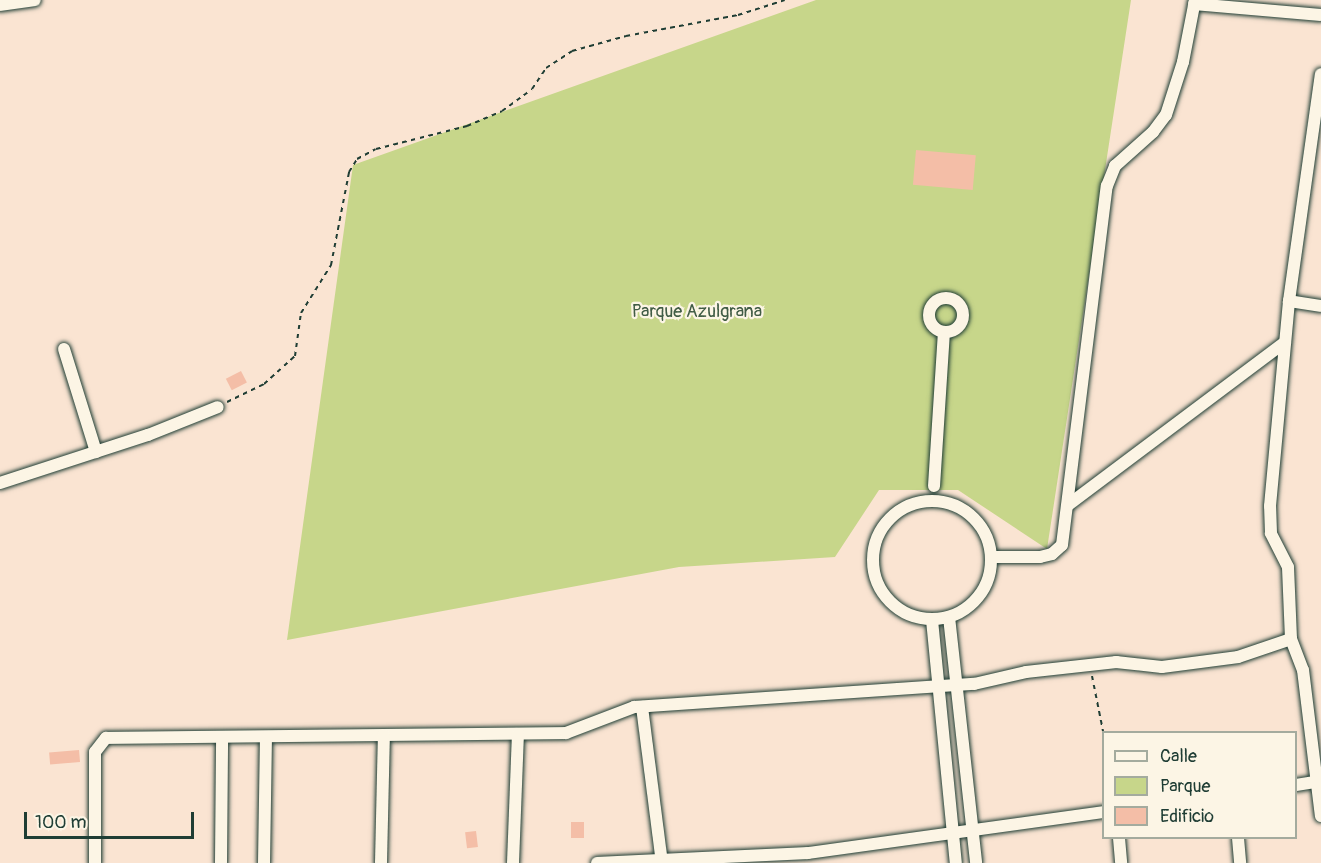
<!DOCTYPE html>
<style>
body{margin:0}
#map{position:relative;width:1321px;height:863px;overflow:hidden;background:#fae4d2;font-family:Pangolin,sans-serif}
div>[style]{position:absolute}
.green>*{inset:0;background:#c7d68a}
.building>*{inset:0;background:#f4bea7;transform-origin:0 0}
.path>*{height:2px;margin-top:-1px;transform-origin:0;background:repeating-linear-gradient(90deg,#1f3d34 0 4.5px,transparent 0 9px)}
.roads{filter:drop-shadow(0 0 2px #1f3d34) drop-shadow(0 0 2px #1f3d34)}
.minor>*{height:12px;margin:-6px;padding:0 6px;transform-origin:6px;border-radius:6px;background:#fcf5e5}
.minor>.ring{margin:-6px;padding:0;box-sizing:content-box;background:none;border:12px solid #fcf5e5;border-radius:50%}
span{translate:-50% -50%;white-space:nowrap;text-align:center;line-height:1.15;-webkit-text-stroke:4.5px #fcf5e5;paint-order:stroke}
.park-label{font-size:18px;color:#415c45}
.legend{position:absolute;left:1102px;top:731px;width:195px;height:108px;box-sizing:border-box;background:#fcf5e5;border:2px solid #a4ab9e;margin:0;padding:8px 10px;list-style:none;font-size:18px;color:#1f3d34}
.legend li{display:flex;align-items:center;gap:12px;height:30px}
.legend b{width:30px;border:2px solid #a4ab9e}
.scale{position:absolute;left:24px;top:812px;width:170px;height:27px;box-sizing:border-box;border:3px solid #1f3d34;border-top:0;padding-left:8px;font-size:18px;line-height:21px;white-space:nowrap;color:#1f3d34;-webkit-text-stroke:4px #fcf5e5;paint-order:stroke}
</style>
<div id="map">
<div class="green">
<div style="clip-path:polygon(816px 0,1131px 0,1047px 549px,958px 490px,879px 490px,835px 557px,679px 567px,287px 640px,353px 165px)"></div>
</div>
<div class="building">
<div style="left:916px;top:150px;width:60px;height:35px;rotate:5deg"></div>
<div style="left:241px;top:371px;width:13px;height:17px;rotate:63deg"></div>
<div style="left:79px;top:750px;width:12px;height:30px;rotate:85deg"></div>
<div style="left:571px;top:822px;width:13px;height:16px"></div>
<div style="left:476px;top:831px;width:16px;height:11px;rotate:83deg"></div>
</div>
<div class="path">
<div style="left:227px;top:402px;width:41px;rotate:-25.9deg"></div>
<div style="left:264px;top:384px;width:42px;rotate:-42.1deg"></div>
<div style="left:295px;top:356px;width:43px;rotate:-82.1deg"></div>
<div style="left:301px;top:313px;width:57px;rotate:-58deg"></div>
<div style="left:331px;top:265px;width:95px;rotate:-79deg"></div>
<div style="left:349px;top:172px;width:15px;rotate:-58deg"></div>
<div style="left:357px;top:159px;width:21px;rotate:-28deg"></div>
<div style="left:376px;top:149px;width:94px;rotate:-14.2deg"></div>
<div style="left:467px;top:126px;width:38px;rotate:-23deg"></div>
<div style="left:502px;top:111px;width:37px;rotate:-36deg"></div>
<div style="left:532px;top:89px;width:25px;rotate:-56deg"></div>
<div style="left:546px;top:68px;width:31px;rotate:-33deg"></div>
<div style="left:572px;top:51px;width:56px;rotate:-15.5deg"></div>
<div style="left:626px;top:36px;width:114px;rotate:-10.6deg"></div>
<div style="left:738px;top:15px;width:49px;rotate:-17.7deg"></div>
<div style="left:1092px;top:676px;width:61px;rotate:78.7deg"></div>
</div>
<div class="roads">
<div class="minor">
<div style="left:1194px;top:4px;width:127px;rotate:5deg"></div>
<div style="left:0;top:5px;width:35px;rotate:-8deg"></div>
<div class="ring" style="left:929px;top:298px;width:22px;height:22px"></div>
<div style="left:1289px;top:301px;width:32px;rotate:9deg"></div>
<div style="left:64px;top:349px;width:108px;rotate:72.7deg"></div>
<div style="left:0;top:483px;width:156px;rotate:-18deg"></div>
<div style="left:148px;top:435px;width:75px;rotate:-21.8deg"></div>
<div style="left:934px;top:486px;width:154px;rotate:-86.3deg"></div>
<div class="ring" style="left:873px;top:501px;width:106px;height:106px"></div>
<div style="left:1068px;top:505px;width:271px;rotate:-36.9deg"></div>
<div style="left:991px;top:557px;width:49px"></div>
<div style="left:1040px;top:557px;width:12px;rotate:-14deg"></div>
<div style="left:1052px;top:554px;width:13px;rotate:-42deg"></div>
<div style="left:1062px;top:545px;width:362px;rotate:-82.9deg"></div>
<div style="left:1107px;top:186px;width:22px;rotate:-68deg"></div>
<div style="left:1115px;top:166px;width:51px;rotate:-41.8deg"></div>
<div style="left:1153px;top:132px;width:21px;rotate:-53deg"></div>
<div style="left:1166px;top:115px;width:56px;rotate:-72.2deg"></div>
<div style="left:1183px;top:62px;width:63px;rotate:-79deg"></div>
<div style="left:949px;top:617px;width:247px;rotate:83.7deg"></div>
<div style="left:932px;top:620px;width:244px;rotate:84.4deg"></div>
<div style="left:1291px;top:639px;width:33px;rotate:69deg"></div>
<div style="left:1303px;top:670px;width:147px;rotate:83deg"></div>
<div style="left:642px;top:707px;width:157px;rotate:82.7deg"></div>
<div style="left:1296px;top:785px;width:19px;rotate:-9deg"></div>
<div style="left:1119px;top:838px;width:25px;rotate:85deg"></div>
<div style="left:1238px;top:838px;width:25px;rotate:85deg"></div>
<div style="left:95px;top:863px;width:111px;rotate:-90deg"></div>
<div style="left:95px;top:752px;width:18px;rotate:-52deg"></div>
<div style="left:106px;top:738px;width:460px;rotate:-0.6deg"></div>
<div style="left:566px;top:733px;width:73px;rotate:-20.9deg"></div>
<div style="left:634px;top:707px;width:341px;rotate:-3.9deg"></div>
<div style="left:974px;top:684px;width:53px;rotate:-13deg"></div>
<div style="left:1026px;top:672px;width:91px;rotate:-6.3deg"></div>
<div style="left:1116px;top:662px;width:46px;rotate:6.2deg"></div>
<div style="left:1162px;top:667px;width:77px;rotate:-7.5deg"></div>
<div style="left:1238px;top:657px;width:56px;rotate:-18.8deg"></div>
<div style="left:1291px;top:639px;width:72px;rotate:-92.4deg"></div>
<div style="left:1288px;top:567px;width:38px;rotate:-117deg"></div>
<div style="left:1271px;top:533px;width:27px;rotate:-92deg"></div>
<div style="left:1270px;top:506px;width:206px;rotate:-84.7deg"></div>
<div style="left:1289px;top:301px;width:229px;rotate:-82deg"></div>
<div style="left:221px;top:863px;width:124px;rotate:-89.5deg"></div>
<div style="left:264px;top:863px;width:125px;rotate:-89.1deg"></div>
<div style="left:381px;top:863px;width:128px;rotate:-88.7deg"></div>
<div style="left:513px;top:863px;width:129px;rotate:-87.8deg"></div>
<div style="left:597px;top:863px;width:211px;rotate:-2.7deg"></div>
<div style="left:808px;top:853px;width:299px;rotate:-7.9deg"></div>
</div>
</div>
<div class="park-label">
<span style="left:697px;top:312px">Parque Azulgrana</span>
</div>
<ul class="legend">
<li><b style="height:8px;background:#fcf5e5"></b>Calle</li>
<li><b style="height:16px;background:#c7d68a"></b>Parque</li>
<li><b style="height:16px;background:#f4bea7"></b>Edificio</li>
</ul>
<div class="scale">100 m</div>
</div>
